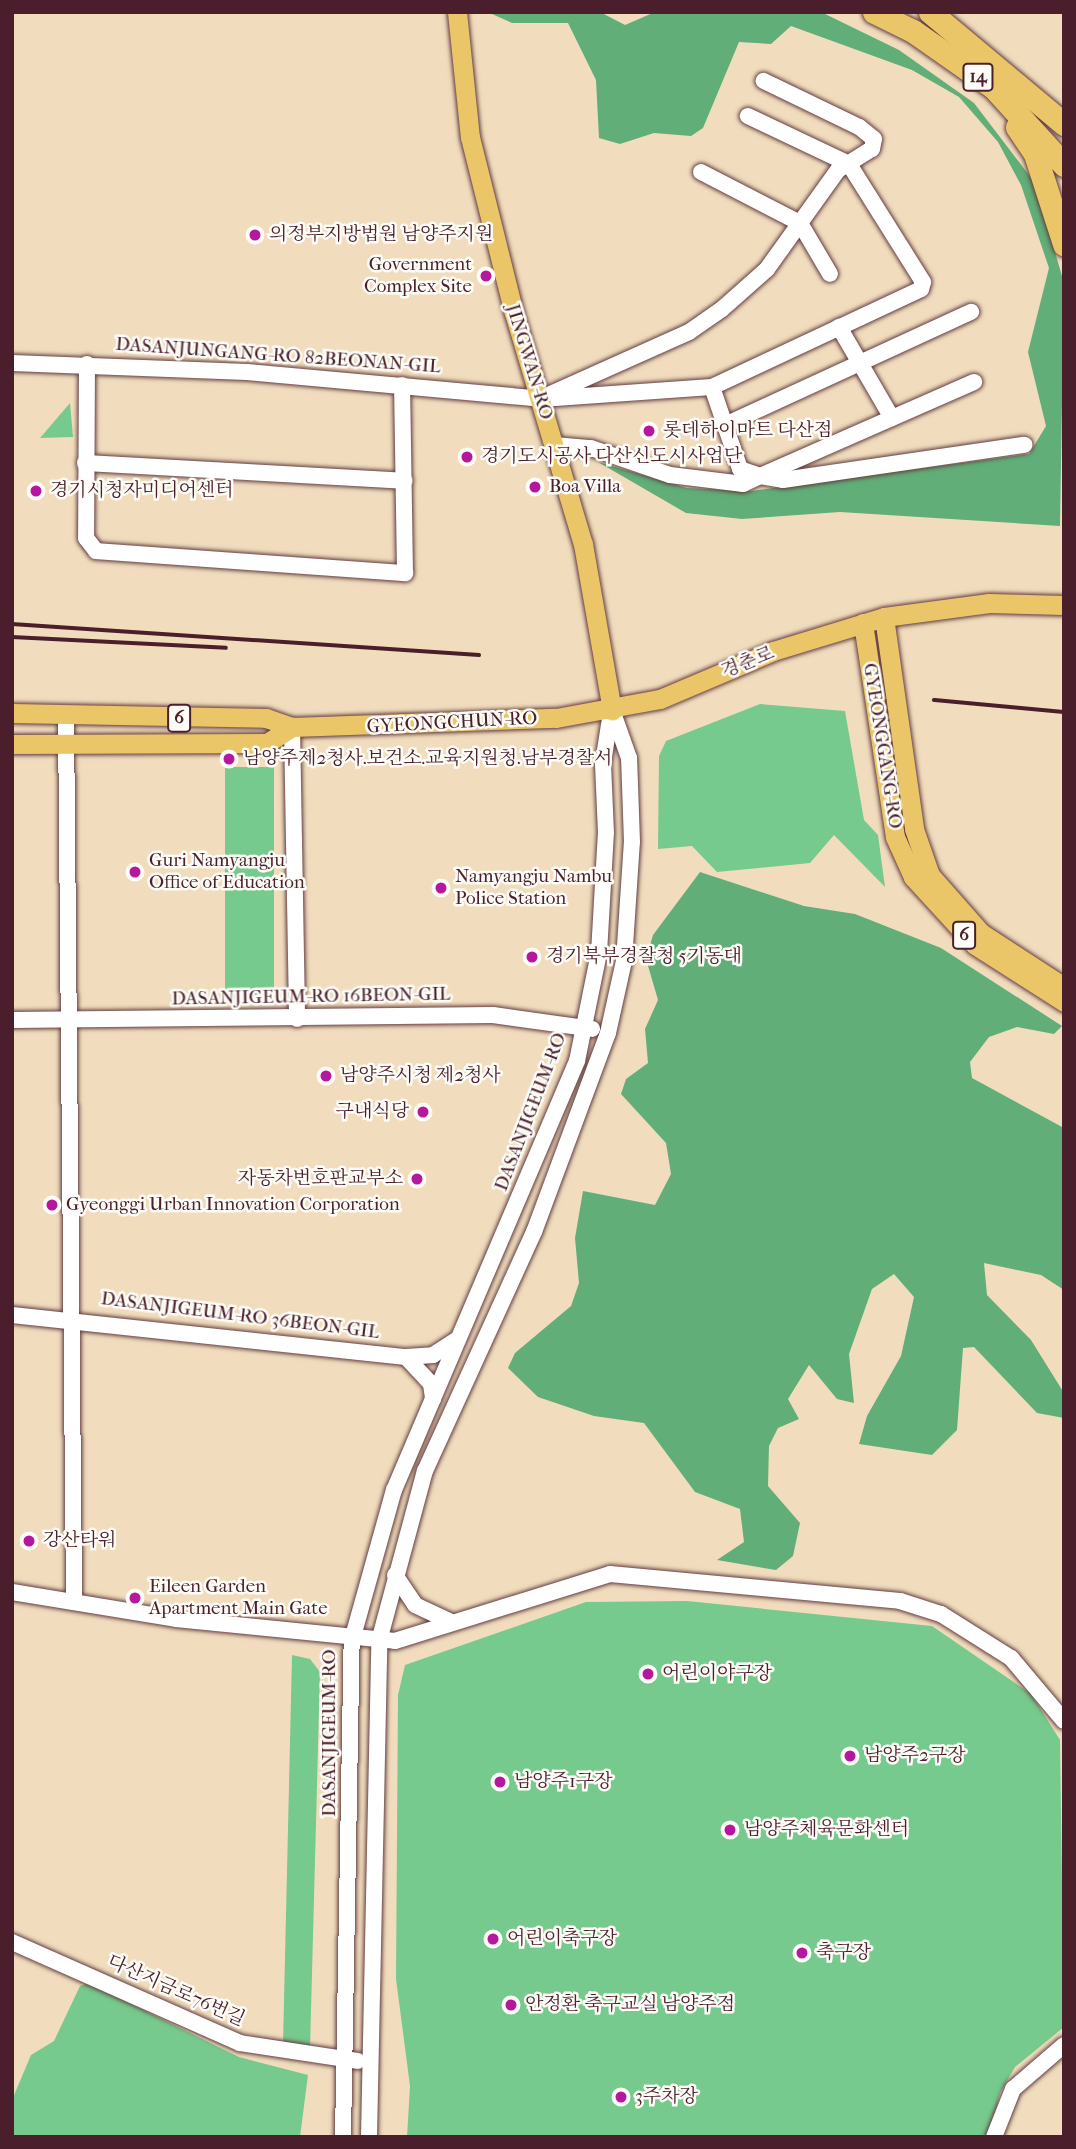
<!DOCTYPE html>
<meta charset="utf-8">
<style>
body{margin:0}
#map{position:relative;width:1076px;height:2149px;overflow:hidden;background:#f1ddbd;font-family:"IM FELL French Canon","Noto Serif KR",serif}
div>[style]{position:absolute}
.green>*{inset:0;background:#77ca8d;transform-origin:0 0}
.forest>*{inset:0;background:#61ae78}
.roads{filter:drop-shadow(0 0 2px #633c41) drop-shadow(0 0 2px #633c41)}
.minor>*{height:16px;margin:-8px;padding:0 8px;transform-origin:8px;border-radius:8px;background:#fff}
.major>*{height:19px;margin:-9.5px;padding:0 9.5px;transform-origin:9.5px;border-radius:9.5px;background:#eac669}
.highway>*{height:23px;margin:-11.5px;padding:0 11.5px;transform-origin:11.5px;border-radius:11.5px;background:#eac669}
.rail>*{height:3.5px;margin:-1.75px;padding:0 1.75px;transform-origin:1.75px;border-radius:1.75px;background:#4a1f2b}
.dots>*{width:19px;height:19px;translate:-50% -50%;box-sizing:border-box;border:4px solid #fdfcf7;border-radius:50%}
span{translate:-50% -50%;white-space:nowrap;text-align:center;line-height:1.15;-webkit-text-stroke:5px #fdfcf7;paint-order:stroke}
.shield-label span{padding:2px 5px;background:#fdfcf7;border:2px solid;border-radius:5px;-webkit-text-stroke-width:0}
.shield-label{font-size:18px;color:#4a1f2b;font-weight:700}
.poi-label{font-size:19px;color:#4a1f2b}
.left{translate:0 -50%;text-align:left}
.right{translate:-100% -50%;text-align:right}
.street-label{font-size:19px;color:#4a1f2b}
.frame{position:absolute;inset:0;border:14px solid #4a1f2b;pointer-events:none}
</style>
<div id="map">
<div class="green">
<div style="clip-path:polygon(70px 403px,73px 437px,40px 438px)"></div>
<div style="clip-path:polygon(760px 704px,845px 711px,864px 820px,878px 835px,885px 887px,834px 835px,810px 863px,717px 872px,692px 846px,658px 849px,659px 756px,666px 741px)"></div>
<div style="left:225px;top:767px;width:49px;height:232px"></div>
<div style="clip-path:polygon(687px 1601px,932px 1626px,1031px 1694px,1060px 1740px,1064px 2027px,1015px 2067px,1000px 2093px,989px 2137px,407px 2137px,410px 2086px,396px 1979px,398px 1695px,405px 1665px,586px 1602px)"></div>
<div style="clip-path:polygon(292px 1655px,310px 1659px,320px 1672px,310px 2049px,283px 2044px)"></div>
<div style="clip-path:polygon(88px 1983px,239px 2057px,308px 2075px,300px 2137px,12px 2137px,12px 2100px,31px 2055px,54px 2041px,80px 1986px)"></div>
</div>
<div class="forest">
<div style="clip-path:polygon(600px 12px,625px 25px,655px 12px,821px 12px,899px 50px,974px 103px,1035px 183px,1064px 283px,1060px 526px,840px 512px,742px 519px,686px 513px,598px 462px,687px 488px,751px 491px,1029px 454px,1046px 426px,1028px 352px,1049px 268px,1021px 185px,998px 142px,959px 97px,912px 70px,791px 26px,771px 44px,739px 42px,703px 128px,691px 136px,654px 133px,620px 144px,599px 138px,596px 80px,568px 23px,512px 23px,492px 14px)"></div>
<div style="clip-path:polygon(700px 872px,804px 906px,855px 914px,941px 948px,1062px 1026px,1054px 1034px,1017px 1027px,989px 1037px,970px 1062px,972px 1078px,1064px 1128px,1064px 1290px,1041px 1275px,984px 1263px,987px 1295px,1031px 1340px,1064px 1393px,1064px 1418px,1037px 1413px,974px 1347px,963px 1348px,957px 1430px,932px 1455px,859px 1444px,867px 1416px,901px 1356px,914px 1297px,894px 1274px,872px 1289px,849px 1354px,854px 1403px,837px 1399px,809px 1365px,788px 1399px,799px 1419px,778px 1428px,769px 1446px,768px 1486px,800px 1523px,793px 1556px,776px 1570px,717px 1560px,744px 1542px,740px 1509px,695px 1492px,644px 1423px,594px 1416px,538px 1397px,508px 1368px,515px 1353px,571px 1306px,579px 1283px,575px 1238px,583px 1191px,655px 1205px,671px 1174px,666px 1143px,621px 1094px,626px 1079px,648px 1063px,645px 1029px,658px 1000px,646px 959px,653px 935px)"></div>
</div>
<div class="roads">
<div class="minor">
<div style="left:701px;top:172px;width:111px;rotate:27.3deg"></div>
<div style="left:800px;top:223px;width:59px;rotate:59.5deg"></div>
<div style="left:839px;top:327px;width:105px;rotate:59.8deg"></div>
<div style="left:12px;top:363px;width:235px;rotate:2.2deg"></div>
<div style="left:247px;top:372px;width:295px;rotate:5.2deg"></div>
<div style="left:541px;top:399px;width:171px;rotate:-4deg"></div>
<div style="left:712px;top:387px;width:231px;rotate:-25.1deg"></div>
<div style="left:921px;top:289px;width:7px;rotate:-74deg"></div>
<div style="left:923px;top:282px;width:139px;rotate:-122.1deg"></div>
<div style="left:849px;top:164px;width:112px;rotate:-154.6deg"></div>
<div style="left:87px;top:364px;width:174px;rotate:90.3deg"></div>
<div style="left:86px;top:538px;width:16px;rotate:52deg"></div>
<div style="left:96px;top:551px;width:310px;rotate:4.1deg"></div>
<div style="left:405px;top:573px;width:188px;rotate:-90.9deg"></div>
<div style="left:712px;top:387px;width:87px;rotate:71.1deg"></div>
<div style="left:740px;top:469px;width:21px;rotate:19deg"></div>
<div style="left:760px;top:476px;width:234px;rotate:-23.7deg"></div>
<div style="left:546px;top:396px;width:157px;rotate:-24.1deg"></div>
<div style="left:689px;top:332px;width:40px;rotate:-34.9deg"></div>
<div style="left:722px;top:309px;width:60px;rotate:-41.6deg"></div>
<div style="left:767px;top:269px;width:122px;rotate:-54.4deg"></div>
<div style="left:838px;top:170px;width:40px;rotate:-32deg"></div>
<div style="left:872px;top:149px;width:10px;rotate:-79deg"></div>
<div style="left:874px;top:139px;width:19px;rotate:-141deg"></div>
<div style="left:859px;top:127px;width:106px;rotate:-154.2deg"></div>
<div style="left:725px;top:425px;width:271px;rotate:-24.7deg"></div>
<div style="left:554px;top:445px;width:37px;rotate:5deg"></div>
<div style="left:591px;top:448px;width:83px;rotate:18.9deg"></div>
<div style="left:670px;top:475px;width:74px;rotate:7deg"></div>
<div style="left:743px;top:484px;width:19px;rotate:-25deg"></div>
<div style="left:760px;top:476px;width:23px;rotate:10deg"></div>
<div style="left:783px;top:480px;width:244px;rotate:-8.3deg"></div>
<div style="left:85px;top:463px;width:320px;rotate:3.2deg"></div>
<div style="left:66px;top:717px;width:885px;rotate:89.48deg"></div>
<div style="left:292px;top:727px;width:292px;rotate:89deg"></div>
<div style="left:12px;top:1020px;width:481px;rotate:-0.6deg"></div>
<div style="left:493px;top:1015px;width:100px;rotate:8deg"></div>
<div style="left:12px;top:1315px;width:396px;rotate:6.1deg"></div>
<div style="left:406px;top:1357px;width:27px;rotate:-4deg"></div>
<div style="left:433px;top:1355px;width:30px;rotate:-33deg"></div>
<div style="left:406px;top:1357px;width:37px;rotate:47deg"></div>
<div style="left:431px;top:1384px;width:15px;rotate:82deg"></div>
<div style="left:395px;top:1575px;width:36px;rotate:56deg"></div>
<div style="left:415px;top:1605px;width:40px;rotate:25deg"></div>
<div style="left:12px;top:1592px;width:166px;rotate:9.3deg"></div>
<div style="left:176px;top:1619px;width:220px;rotate:5.7deg"></div>
<div style="left:395px;top:1641px;width:225px;rotate:-17.3deg"></div>
<div style="left:610px;top:1574px;width:291px;rotate:5.3deg"></div>
<div style="left:900px;top:1601px;width:43px;rotate:17.6deg"></div>
<div style="left:941px;top:1614px;width:83px;rotate:32.2deg"></div>
<div style="left:1011px;top:1658px;width:82px;rotate:49.9deg"></div>
<div style="left:12px;top:1942px;width:249px;rotate:23.9deg"></div>
<div style="left:240px;top:2043px;width:119px;rotate:8.7deg"></div>
<div style="left:343px;top:2137px;width:497px;rotate:-89deg"></div>
<div style="left:352px;top:1640px;width:156px;rotate:-74.4deg"></div>
<div style="left:394px;top:1490px;width:466px;rotate:-66.9deg"></div>
<div style="left:577px;top:1061px;width:110px;rotate:-78.5deg"></div>
<div style="left:599px;top:953px;width:120px;rotate:-86.7deg"></div>
<div style="left:606px;top:833px;width:70px;rotate:-92.5deg"></div>
<div style="left:603px;top:763px;width:52px;rotate:-81.1deg"></div>
<div style="left:369px;top:2137px;width:496px;rotate:-88.8deg"></div>
<div style="left:379px;top:1641px;width:176px;rotate:-74.9deg"></div>
<div style="left:425px;top:1471px;width:263px;rotate:-65.5deg"></div>
<div style="left:534px;top:1232px;width:212px;rotate:-69.6deg"></div>
<div style="left:608px;top:1033px;width:74px;rotate:-77.5deg"></div>
<div style="left:624px;top:961px;width:119px;rotate:-86.2deg"></div>
<div style="left:632px;top:842px;width:84px;rotate:-92deg"></div>
<div style="left:629px;top:758px;width:51px;rotate:-109.5deg"></div>
<div style="left:994px;top:2137px;width:52px;rotate:-68.4deg"></div>
<div style="left:1013px;top:2089px;width:67px;rotate:-40.8deg"></div>
</div>
<div class="major">
<div style="left:457px;top:12px;width:126px;rotate:84.1deg"></div>
<div style="left:470px;top:137px;width:181px;rotate:76deg"></div>
<div style="left:514px;top:313px;width:241px;rotate:73.4deg"></div>
<div style="left:583px;top:544px;width:169px;rotate:80.1deg"></div>
<div style="left:884px;top:617px;width:214px;rotate:81.9deg"></div>
<div style="left:914px;top:829px;width:49px;rotate:70.8deg"></div>
<div style="left:930px;top:875px;width:77px;rotate:48.7deg"></div>
<div style="left:981px;top:933px;width:99px;rotate:33deg"></div>
<div style="left:863px;top:623px;width:216px;rotate:81.5deg"></div>
<div style="left:895px;top:837px;width:44px;rotate:65.8deg"></div>
<div style="left:913px;top:877px;width:92px;rotate:47.6deg"></div>
<div style="left:975px;top:945px;width:106px;rotate:32.6deg"></div>
<div style="left:12px;top:713px;width:254px;rotate:1.1deg"></div>
<div style="left:266px;top:718px;width:28px;rotate:19deg"></div>
<div style="left:292px;top:727px;width:264px;rotate:-2deg"></div>
<div style="left:556px;top:718px;width:106px;rotate:-10.4deg"></div>
<div style="left:660px;top:699px;width:123px;rotate:-23deg"></div>
<div style="left:773px;top:651px;width:116px;rotate:-17deg"></div>
<div style="left:884px;top:617px;width:106px;rotate:-7.6deg"></div>
<div style="left:989px;top:603px;width:75px;rotate:1.5deg"></div>
<div style="left:12px;top:744px;width:255px;rotate:-0.2deg"></div>
<div style="left:267px;top:743px;width:30px;rotate:-33deg"></div>
</div>
<div class="highway">
<div style="left:874px;top:12px;width:43px;rotate:26deg"></div>
<div style="left:913px;top:31px;width:99px;rotate:35.1deg"></div>
<div style="left:994px;top:88px;width:104px;rotate:47.7deg"></div>
<div style="left:930px;top:12px;width:175px;rotate:39.9deg"></div>
<div style="left:1017px;top:127px;width:32px;rotate:56deg"></div>
<div style="left:1035px;top:154px;width:95px;rotate:72.1deg"></div>
</div>
</div>
<div class="rail">
<div style="left:12px;top:624px;width:468px;rotate:3.8deg"></div>
<div style="left:12px;top:637px;width:214px;rotate:2.9deg"></div>
<div style="left:934px;top:700px;width:131px;rotate:5.3deg"></div>
</div>
<div class="dots">
<div style="left:255px;top:235px;background:#b5179e"></div>
<div style="left:486px;top:276px;background:#b5179e"></div>
<div style="left:649px;top:431px;background:#b5179e"></div>
<div style="left:467px;top:457px;background:#b5179e"></div>
<div style="left:535px;top:487px;background:#b5179e"></div>
<div style="left:36px;top:491px;background:#b5179e"></div>
<div style="left:229px;top:759px;background:#b5179e"></div>
<div style="left:135px;top:872px;background:#b5179e"></div>
<div style="left:441px;top:888px;background:#b5179e"></div>
<div style="left:532px;top:957px;background:#b5179e"></div>
<div style="left:326px;top:1076px;background:#b5179e"></div>
<div style="left:423px;top:1112px;background:#b5179e"></div>
<div style="left:417px;top:1179px;background:#b5179e"></div>
<div style="left:52px;top:1205px;background:#b5179e"></div>
<div style="left:29px;top:1541px;background:#b5179e"></div>
<div style="left:135px;top:1598px;background:#b5179e"></div>
<div style="left:648px;top:1674px;background:#b5179e"></div>
<div style="left:850px;top:1756px;background:#b5179e"></div>
<div style="left:500px;top:1782px;background:#b5179e"></div>
<div style="left:730px;top:1830px;background:#b5179e"></div>
<div style="left:493px;top:1939px;background:#b5179e"></div>
<div style="left:802px;top:1953px;background:#b5179e"></div>
<div style="left:511px;top:2005px;background:#b5179e"></div>
<div style="left:621px;top:2097px;background:#b5179e"></div>
</div>
<div class="shield-label">
<span style="left:978px;top:77px">14</span>
<span style="left:179px;top:718px">6</span>
<span style="left:964px;top:935px">6</span>
</div>
<div class="poi-label">
<span class="left" style="left:269px;top:235px">의정부지방법원 남양주지원</span>
<span class="right" style="left:472px;top:276px">Government<br>Complex Site</span>
<span class="left" style="left:663px;top:431px">롯데하이마트 다산점</span>
<span class="left" style="left:481px;top:457px">경기도시공사 다산신도시사업단</span>
<span class="left" style="left:549px;top:487px">Boa Villa</span>
<span class="left" style="left:50px;top:491px">경기시청자미디어센터</span>
<span class="left" style="left:243px;top:759px">남양주제2청사.보건소.교육지원청.남부경찰서</span>
<span class="left" style="left:149px;top:872px">Guri Namyangju<br>Office of Education</span>
<span class="left" style="left:455px;top:888px">Namyangju Nambu<br>Police Station</span>
<span class="left" style="left:546px;top:957px">경기북부경찰청 5기동대</span>
<span class="left" style="left:340px;top:1076px">남양주시청 제2청사</span>
<span class="right" style="left:409px;top:1112px">구내식당</span>
<span class="right" style="left:403px;top:1179px">자동차번호판교부소</span>
<span class="left" style="left:66px;top:1205px">Gyeonggi Urban Innovation Corporation</span>
<span class="left" style="left:43px;top:1541px">강산타워</span>
<span class="left" style="left:149px;top:1598px">Eileen Garden<br>Apartment Main Gate</span>
<span class="left" style="left:662px;top:1674px">어린이야구장</span>
<span class="left" style="left:864px;top:1756px">남양주2구장</span>
<span class="left" style="left:514px;top:1782px">남양주1구장</span>
<span class="left" style="left:744px;top:1830px">남양주체육문화센터</span>
<span class="left" style="left:507px;top:1939px">어린이축구장</span>
<span class="left" style="left:816px;top:1953px">축구장</span>
<span class="left" style="left:525px;top:2005px">안정환 축구교실 남양주점</span>
<span class="left" style="left:635px;top:2097px">3주차장</span>
</div>
<div class="street-label">
<span style="left:278px;top:356px;rotate:4deg">DASANJUNGANG-RO 82BEONAN-GIL</span>
<span style="left:529px;top:362px;rotate:73deg">JINGWAN-RO</span>
<span style="left:748px;top:663px;rotate:-22deg">경춘로</span>
<span style="left:452px;top:723px;rotate:-3deg">GYEONGCHUN-RO</span>
<span style="left:882px;top:746px;rotate:81deg">GYEONGGANG-RO</span>
<span style="left:311px;top:997px;rotate:-1deg">DASANJIGEUM-RO 16BEON-GIL</span>
<span style="left:531px;top:1112px;rotate:-69deg">DASANJIGEUM-RO</span>
<span style="left:240px;top:1316px;rotate:7deg">DASANJIGEUM-RO 36BEON-GIL</span>
<span style="left:330px;top:1733px;rotate:-90deg">DASANJIGEUM-RO</span>
<span style="left:176px;top:1991px;rotate:24deg">다산지금로76번길</span>
</div>
<div class="frame"></div>
</div>
